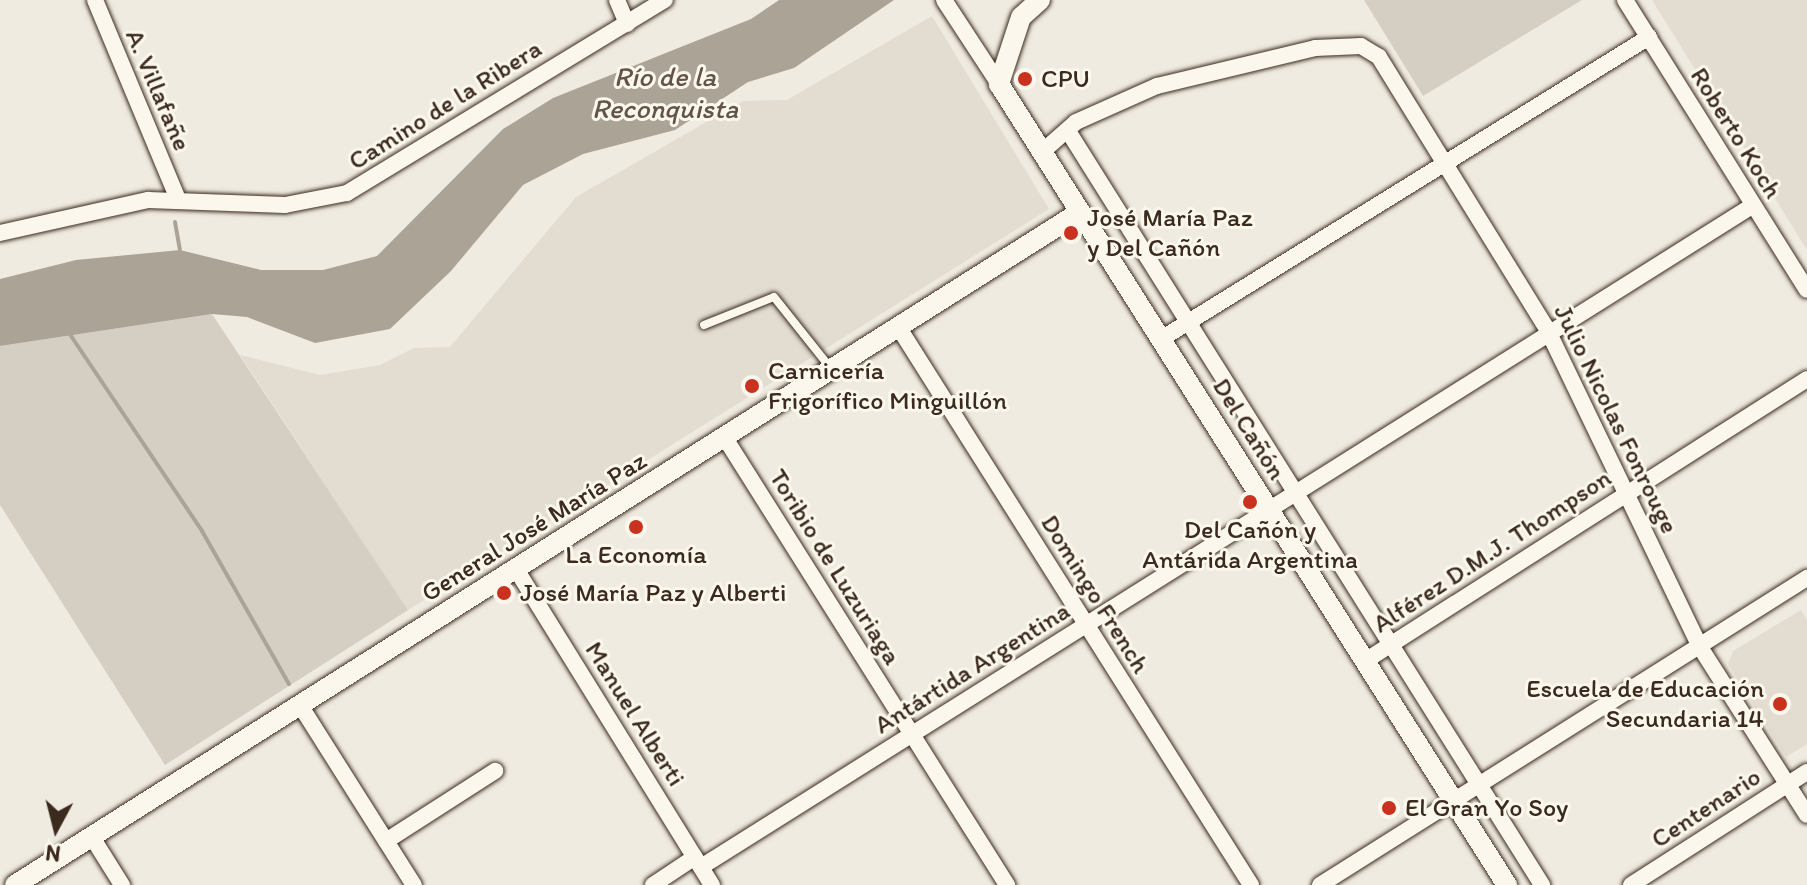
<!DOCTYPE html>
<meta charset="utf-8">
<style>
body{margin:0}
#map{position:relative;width:1807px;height:885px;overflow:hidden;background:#f0ebe0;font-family:Itim,sans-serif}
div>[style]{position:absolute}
.built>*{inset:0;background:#e2dcd1}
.green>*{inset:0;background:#d5cec3}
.water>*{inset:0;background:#aca397}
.stream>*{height:4px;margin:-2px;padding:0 2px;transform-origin:2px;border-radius:2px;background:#aca397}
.roads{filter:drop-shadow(0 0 2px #3b2a1e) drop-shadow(0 0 2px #3b2a1e)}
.service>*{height:8px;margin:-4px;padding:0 4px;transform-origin:4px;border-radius:4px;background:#fbf7ec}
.minor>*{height:16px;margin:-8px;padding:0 8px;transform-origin:8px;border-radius:8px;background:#fbf7ec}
.tertiary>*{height:20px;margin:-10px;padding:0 10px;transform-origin:10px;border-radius:10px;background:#fbf7ec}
.dots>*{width:22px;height:22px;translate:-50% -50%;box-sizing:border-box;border:4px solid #fbf7ec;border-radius:50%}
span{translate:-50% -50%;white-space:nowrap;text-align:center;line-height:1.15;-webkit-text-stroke:6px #fbf7ec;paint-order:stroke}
.poi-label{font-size:26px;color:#3b2a1e}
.left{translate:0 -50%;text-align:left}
.right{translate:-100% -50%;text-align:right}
.street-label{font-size:26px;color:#3b2a1e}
.water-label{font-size:28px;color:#635448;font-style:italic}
.north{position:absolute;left:16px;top:789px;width:80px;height:80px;-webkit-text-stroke:6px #fbf7ec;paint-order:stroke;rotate:187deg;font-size:22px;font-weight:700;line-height:32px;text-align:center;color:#3b2a1e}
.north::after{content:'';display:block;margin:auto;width:28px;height:36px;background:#3b2a1e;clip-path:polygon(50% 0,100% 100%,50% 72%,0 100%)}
</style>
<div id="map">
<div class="built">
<div style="clip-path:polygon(1652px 0,1807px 0,1807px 250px)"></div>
<div style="clip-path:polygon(932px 16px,1049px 209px,408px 610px,240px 355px,320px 375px,380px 365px,414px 348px,450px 347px,576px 197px,743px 101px,787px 100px)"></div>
<div style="clip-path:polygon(1801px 610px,1807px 620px,1807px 744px,1786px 757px,1728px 664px,1733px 651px)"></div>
</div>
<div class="green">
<div style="clip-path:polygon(1364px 0,1582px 0,1423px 96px)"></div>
<div style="clip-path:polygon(212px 314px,408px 610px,165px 765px,0 505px,0 346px)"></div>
</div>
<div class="water">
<div style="clip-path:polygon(779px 0,894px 0,794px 68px,748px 82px,675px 130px,583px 154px,523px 185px,451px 271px,390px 329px,315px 343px,247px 317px,212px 314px,0 346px,0 279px,76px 260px,180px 250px,261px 270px,323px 270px,377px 256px,503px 129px,553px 98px,751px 19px)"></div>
</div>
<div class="stream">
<div style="left:175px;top:222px;width:28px;rotate:80deg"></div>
<div style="left:65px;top:327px;width:246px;rotate:56.1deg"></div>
<div style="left:202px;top:531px;width:176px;rotate:60.4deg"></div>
</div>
<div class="roads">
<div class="service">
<div style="left:704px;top:325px;width:75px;rotate:-21.8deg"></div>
<div style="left:774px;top:297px;width:93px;rotate:51.5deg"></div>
</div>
<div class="minor">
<div style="left:95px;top:0;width:216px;rotate:67.4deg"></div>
<div style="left:617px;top:0;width:26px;rotate:67deg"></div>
<div style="left:944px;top:0;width:100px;rotate:56.8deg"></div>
<div style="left:1625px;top:0;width:342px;rotate:57.9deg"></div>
<div style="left:1068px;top:131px;width:891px;rotate:57.84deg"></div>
<div style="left:1042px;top:152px;width:45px;rotate:-41.4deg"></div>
<div style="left:1076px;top:122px;width:89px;rotate:-24deg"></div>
<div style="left:1157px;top:86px;width:163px;rotate:-13.5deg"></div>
<div style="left:1315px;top:48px;width:46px;rotate:-2.5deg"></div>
<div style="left:1361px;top:46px;width:21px;rotate:31deg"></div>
<div style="left:1379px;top:57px;width:322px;rotate:58.3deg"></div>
<div style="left:1548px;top:331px;width:351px;rotate:64.3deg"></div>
<div style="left:1700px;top:647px;width:199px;rotate:57.5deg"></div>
<div style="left:0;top:233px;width:152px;rotate:-12.6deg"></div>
<div style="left:148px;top:200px;width:137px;rotate:2.1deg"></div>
<div style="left:285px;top:205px;width:63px;rotate:-11deg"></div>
<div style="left:347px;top:193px;width:372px;rotate:-31.3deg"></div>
<div style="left:899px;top:328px;width:659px;rotate:57.71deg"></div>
<div style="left:1161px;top:339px;width:574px;rotate:-31.75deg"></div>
<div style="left:725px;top:438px;width:529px;rotate:57.75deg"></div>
<div style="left:516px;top:569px;width:372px;rotate:58.2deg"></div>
<div style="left:1365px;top:661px;width:524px;rotate:-32.54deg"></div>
<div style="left:300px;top:705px;width:213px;rotate:57.7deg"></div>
<div style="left:92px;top:837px;width:57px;rotate:58deg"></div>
<div style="left:386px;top:841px;width:130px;rotate:-32.7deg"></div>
<div style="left:701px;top:867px;width:1242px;rotate:-32.17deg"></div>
<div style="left:653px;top:885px;width:50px;rotate:-33.7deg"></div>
<div style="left:1320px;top:885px;width:576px;rotate:-32.23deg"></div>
<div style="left:1631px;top:885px;width:209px;rotate:-32.7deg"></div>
</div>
<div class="tertiary">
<div style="left:1040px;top:0;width:25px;rotate:138deg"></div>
<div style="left:1021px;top:17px;width:71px;rotate:108.2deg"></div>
<div style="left:999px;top:84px;width:949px;rotate:57.62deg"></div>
<div style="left:15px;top:885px;width:1260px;rotate:-32.29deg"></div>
</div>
</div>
<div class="dots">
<div style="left:1025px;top:79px;background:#c8321e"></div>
<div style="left:1071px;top:233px;background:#c8321e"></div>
<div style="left:752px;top:386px;background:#c8321e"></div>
<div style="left:1250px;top:502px;background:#c8321e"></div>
<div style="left:636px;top:527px;background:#c8321e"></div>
<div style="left:504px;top:593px;background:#c8321e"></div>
<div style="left:1780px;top:704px;background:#c8321e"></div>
<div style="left:1389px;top:808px;background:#c8321e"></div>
</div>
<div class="poi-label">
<span class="left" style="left:1041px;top:79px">CPU</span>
<span class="left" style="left:1087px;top:233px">José María Paz<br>y Del Cañón</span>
<span class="left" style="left:768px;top:386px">Carnicería<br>Frigorífico Minguillón</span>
<span style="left:1250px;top:545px">Del Cañón y<br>Antárida Argentina</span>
<span style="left:636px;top:555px">La Economía</span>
<span class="left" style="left:520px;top:593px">José María Paz y Alberti</span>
<span class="right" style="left:1764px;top:704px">Escuela de Educación<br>Secundaria 14</span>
<span class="left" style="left:1405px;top:808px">El Gran Yo Soy</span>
</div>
<div class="street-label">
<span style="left:158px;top:90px;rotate:67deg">A. Villafañe</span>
<span style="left:445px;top:105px;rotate:-32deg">Camino de la Ribera</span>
<span style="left:1736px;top:133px;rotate:58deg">Roberto Koch</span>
<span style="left:1616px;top:419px;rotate:64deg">Julio Nicolas Fonrouge</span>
<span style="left:1249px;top:429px;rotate:58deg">Del Cañón</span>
<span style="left:534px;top:527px;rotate:-32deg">General José María Paz</span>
<span style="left:1492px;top:551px;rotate:-33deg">Alférez D.M.J. Thompson</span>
<span style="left:835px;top:567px;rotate:58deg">Toribio de Luzuriaga</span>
<span style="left:1095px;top:594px;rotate:58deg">Domingo French</span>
<span style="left:972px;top:668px;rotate:-32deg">Antártida Argentina</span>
<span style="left:635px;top:714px;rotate:58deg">Manuel Alberti</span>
<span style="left:1706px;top:808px;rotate:-33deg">Centenario</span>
</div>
<div class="water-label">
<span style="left:665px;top:92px">Río de la<br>Reconquista</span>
</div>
<div class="north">N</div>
</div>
